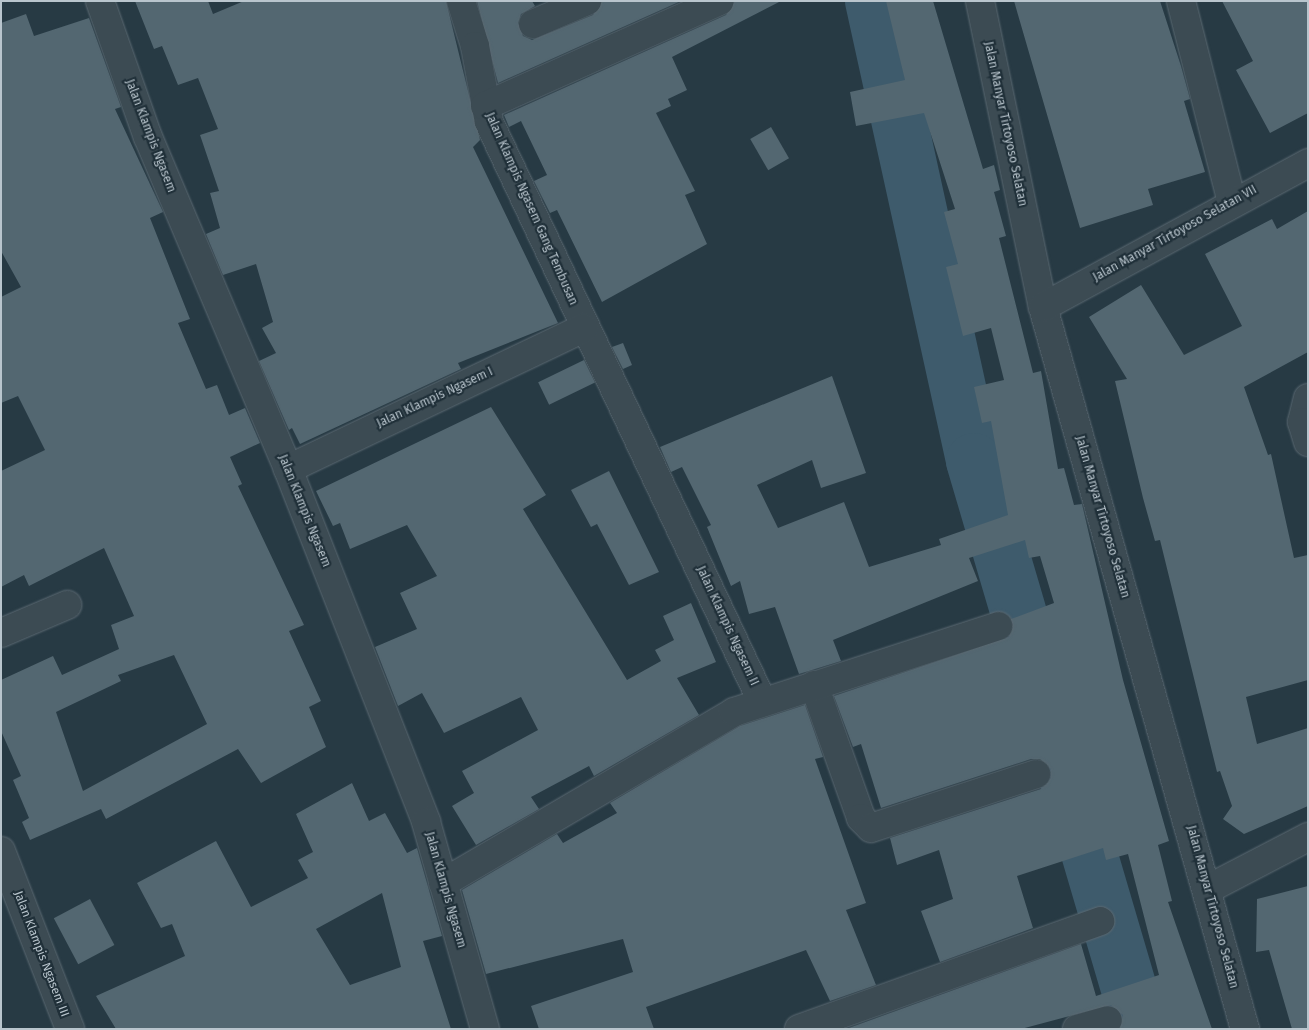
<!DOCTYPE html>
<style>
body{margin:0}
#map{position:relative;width:1309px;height:1030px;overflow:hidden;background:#273a44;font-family:"Fira Sans",sans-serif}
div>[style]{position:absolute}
.river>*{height:56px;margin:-28px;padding:0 28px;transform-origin:28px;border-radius:28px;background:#3e5b6c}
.building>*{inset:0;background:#536771;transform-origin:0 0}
.roads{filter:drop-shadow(0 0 1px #5a6871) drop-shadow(0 0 1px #5a6871)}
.minor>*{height:28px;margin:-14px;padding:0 14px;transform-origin:14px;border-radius:14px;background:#3c4b53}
span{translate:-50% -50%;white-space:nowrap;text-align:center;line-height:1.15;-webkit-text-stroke:4.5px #203039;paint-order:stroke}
.street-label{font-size:12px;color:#b9c5cd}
.frame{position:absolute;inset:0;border:2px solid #b9c5cd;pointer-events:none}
</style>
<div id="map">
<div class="river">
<div style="left:873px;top:1px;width:471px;rotate:77.6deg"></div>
<div style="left:974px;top:461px;width:238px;rotate:73.6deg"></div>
<div style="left:1067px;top:778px;width:262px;rotate:73.6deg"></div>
</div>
<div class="building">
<div style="clip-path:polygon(135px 1px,208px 1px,213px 14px,244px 1px,446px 1px,480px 140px,473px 147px,558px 323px,458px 363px,461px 369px,300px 444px,292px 428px,289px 430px,259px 361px,276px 353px,262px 328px,273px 322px,256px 264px,223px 275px,206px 234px,220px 228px,210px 193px,219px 191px,200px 135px,218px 129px,198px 78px,178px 85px,162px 46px,154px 49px)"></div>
<div style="clip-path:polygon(477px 1px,532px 1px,535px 6px,521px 14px,518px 23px,523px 36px,532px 40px,593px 15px,602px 1px,681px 1px,498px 83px)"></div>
<div style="clip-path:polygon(735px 1px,781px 1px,672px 57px,687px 90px,668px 99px,671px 106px,656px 113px,695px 191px,685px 195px,707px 244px,602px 302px,557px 210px,550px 213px,534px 181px,547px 175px,521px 121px,509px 127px,504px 115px,726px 15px)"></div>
<div style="clip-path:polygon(886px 1px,933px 1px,983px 169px,994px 165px,1000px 190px,994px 192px,1006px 236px,999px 238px,1033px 373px,1041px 371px,1058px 469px,1064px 468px,1074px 505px,1082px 504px,1123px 680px,1169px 841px,1158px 845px,1172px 901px,1168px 902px,1212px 1029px,1120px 1029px,1123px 1015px,1111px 1005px,1021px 1029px,846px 1029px,1081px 944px,1096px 996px,1159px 975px,1128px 854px,1106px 860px,1103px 848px,1017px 876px,1033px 928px,940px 962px,921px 911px,953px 899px,939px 850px,897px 865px,890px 838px,1041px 789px,1051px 778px,1051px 769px,1040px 759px,1031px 759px,881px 808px,861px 744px,853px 747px,834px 696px,1009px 637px,1011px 619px,1054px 603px,1040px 556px,1029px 558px,1025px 540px,969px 558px,978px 581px,833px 640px,841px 661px,799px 674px,775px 607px,749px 614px,740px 581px,731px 586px,707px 527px,711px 525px,682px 467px,671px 472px,660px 447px,832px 376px,866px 473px,821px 488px,812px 460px,757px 485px,778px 528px,844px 502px,869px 567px,941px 545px,939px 539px,1008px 515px,991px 421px,982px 423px,974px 387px,1004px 380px,991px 328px,963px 336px,946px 267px,958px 264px,944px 212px,955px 209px,924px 113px,856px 126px,850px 92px,905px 80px)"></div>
<div style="clip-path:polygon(1014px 1px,1160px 1px,1181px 66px,1190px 99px,1184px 101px,1205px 172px,1148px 189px,1153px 205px,1080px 228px)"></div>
<div style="clip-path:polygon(1222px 1px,1308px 1px,1308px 113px,1270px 133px,1236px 70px,1253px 61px)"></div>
<div style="clip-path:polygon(evenodd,26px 14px,34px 36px,89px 18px,121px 107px,115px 109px,163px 212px,150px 218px,190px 319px,178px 323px,206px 389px,217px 385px,229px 415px,245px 408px,260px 443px,230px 457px,242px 484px,238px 486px,304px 625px,289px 631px,321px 701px,309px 707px,326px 747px,261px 783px,238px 749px,106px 819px,101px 809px,30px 840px,22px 822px,29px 818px,13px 780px,21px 776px,1px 731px,1px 680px,53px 656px,62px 675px,119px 649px,111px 625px,134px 616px,104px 548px,29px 586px,24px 575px,1px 587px,1px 471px,45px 450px,18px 396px,1px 403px,1px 297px,21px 287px,1px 251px,1px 23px,26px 14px,174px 655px,207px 724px,83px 791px,56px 712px,121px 681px,118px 675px,174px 655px)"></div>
<div style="left:771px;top:127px;width:36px;height:24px;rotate:60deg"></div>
<div style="clip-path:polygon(1308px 211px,1308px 352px,1244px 387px,1268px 455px,1271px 454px,1294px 558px,1308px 555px,1308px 680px,1246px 697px,1257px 744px,1308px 728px,1308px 806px,1244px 834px,1223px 819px,1232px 806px,1220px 771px,1217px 772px,1160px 540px,1155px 541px,1143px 498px,1115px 381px,1127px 379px,1089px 317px,1141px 285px,1184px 355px,1242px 326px,1205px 254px,1272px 219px,1277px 229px)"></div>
<div style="clip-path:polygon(623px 343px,632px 365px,623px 369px,612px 347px)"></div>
<div style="left:584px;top:360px;width:25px;height:51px;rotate:64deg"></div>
<div style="clip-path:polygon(491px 407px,546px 495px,523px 509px,627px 680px,661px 661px,655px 650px,674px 640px,663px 616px,691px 603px,716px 662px,677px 678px,699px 715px,594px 776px,589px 766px,531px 797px,539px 809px,476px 845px,452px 806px,474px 793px,462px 771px,538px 730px,521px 697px,444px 733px,422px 693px,398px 706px,375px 647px,417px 629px,400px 593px,437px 576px,407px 525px,350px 549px,340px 523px,333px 526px,316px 491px)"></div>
<div style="clip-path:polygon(609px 471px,659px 572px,629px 585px,597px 524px,591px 527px,571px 490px)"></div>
<div style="clip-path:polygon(805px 705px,823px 757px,815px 759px,866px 903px,846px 910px,876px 985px,830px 1001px,806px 950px,646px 1007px,654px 1029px,539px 1029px,531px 1006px,633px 972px,623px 939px,486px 974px,462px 890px,557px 834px,563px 843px,617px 813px,610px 803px,740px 726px)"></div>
<div style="clip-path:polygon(evenodd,352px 783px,369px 821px,385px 813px,407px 853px,417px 848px,442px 936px,423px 941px,451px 1029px,116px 1029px,96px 996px,185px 956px,172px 924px,161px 928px,137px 883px,216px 841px,251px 907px,308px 878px,298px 860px,313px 852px,296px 814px,352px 783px,382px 893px,401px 967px,350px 985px,316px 929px,382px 893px)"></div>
<div style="clip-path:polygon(1308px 886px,1308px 1029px,1292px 1029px,1269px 950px,1256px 952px,1257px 899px)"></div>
<div style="left:90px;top:899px;width:52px;height:41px;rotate:62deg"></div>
</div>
<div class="roads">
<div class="minor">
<div style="left:100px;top:1px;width:144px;rotate:70.6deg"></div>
<div style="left:148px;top:137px;width:360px;rotate:67.1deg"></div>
<div style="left:288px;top:469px;width:379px;rotate:68.6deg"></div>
<div style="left:426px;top:822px;width:215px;rotate:74.1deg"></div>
<div style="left:461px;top:1px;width:47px;rotate:72.7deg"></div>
<div style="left:475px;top:46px;width:77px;rotate:79.6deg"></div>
<div style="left:489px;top:122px;width:640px;rotate:64.76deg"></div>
<div style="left:980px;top:1px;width:312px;rotate:78.4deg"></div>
<div style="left:1043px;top:307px;width:750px;rotate:74.37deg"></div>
<div style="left:1181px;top:1px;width:207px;rotate:75.8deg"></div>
<div style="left:533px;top:24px;width:59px;rotate:-23.1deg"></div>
<div style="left:485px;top:106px;width:257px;rotate:-24.1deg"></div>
<div style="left:1043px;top:307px;width:302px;rotate:-28.5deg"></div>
<div style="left:1308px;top:398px;width:25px;rotate:104deg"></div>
<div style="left:1302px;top:422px;width:21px;rotate:73deg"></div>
<div style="left:288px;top:469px;width:328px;rotate:-25.5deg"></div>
<div style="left:1px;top:633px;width:72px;rotate:-23deg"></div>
<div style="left:814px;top:685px;width:141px;rotate:70.5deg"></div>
<div style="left:861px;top:818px;width:14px;rotate:45deg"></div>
<div style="left:871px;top:828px;width:174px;rotate:-18.1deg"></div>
<div style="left:1px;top:851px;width:191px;rotate:68.8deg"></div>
<div style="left:443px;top:883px;width:338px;rotate:-30.4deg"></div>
<div style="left:734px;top:712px;width:278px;rotate:-18deg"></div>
<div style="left:1208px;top:889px;width:113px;rotate:-27.5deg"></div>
<div style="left:799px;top:1029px;width:320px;rotate:-19.7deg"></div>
<div style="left:1077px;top:1029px;width:32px;rotate:-16deg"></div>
</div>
</div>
<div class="street-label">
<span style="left:1005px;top:124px;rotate:78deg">Jalan Manyar Tirtoyoso Selatan</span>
<span style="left:150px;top:136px;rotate:69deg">Jalan Klampis Ngasem</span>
<span style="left:531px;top:209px;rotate:66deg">Jalan Klampis Ngasem Gang Tembusan</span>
<span style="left:1175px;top:234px;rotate:-29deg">Jalan Manyar Tirtoyoso Selatan VII</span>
<span style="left:435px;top:398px;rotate:-25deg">Jalan Klampis Ngasem I</span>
<span style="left:304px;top:511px;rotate:68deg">Jalan Klampis Ngasem</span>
<span style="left:1102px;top:517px;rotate:74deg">Jalan Manyar Tirtoyoso Selatan</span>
<span style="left:727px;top:626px;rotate:65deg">Jalan Klampis Ngasem II</span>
<span style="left:445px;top:890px;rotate:74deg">Jalan Klampis Ngasem</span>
<span style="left:1212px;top:907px;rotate:75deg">Jalan Manyar Tirtoyoso Selatan</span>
<span style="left:41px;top:954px;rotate:69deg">Jalan Klampis Ngasem III</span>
</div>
<div class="frame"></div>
</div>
